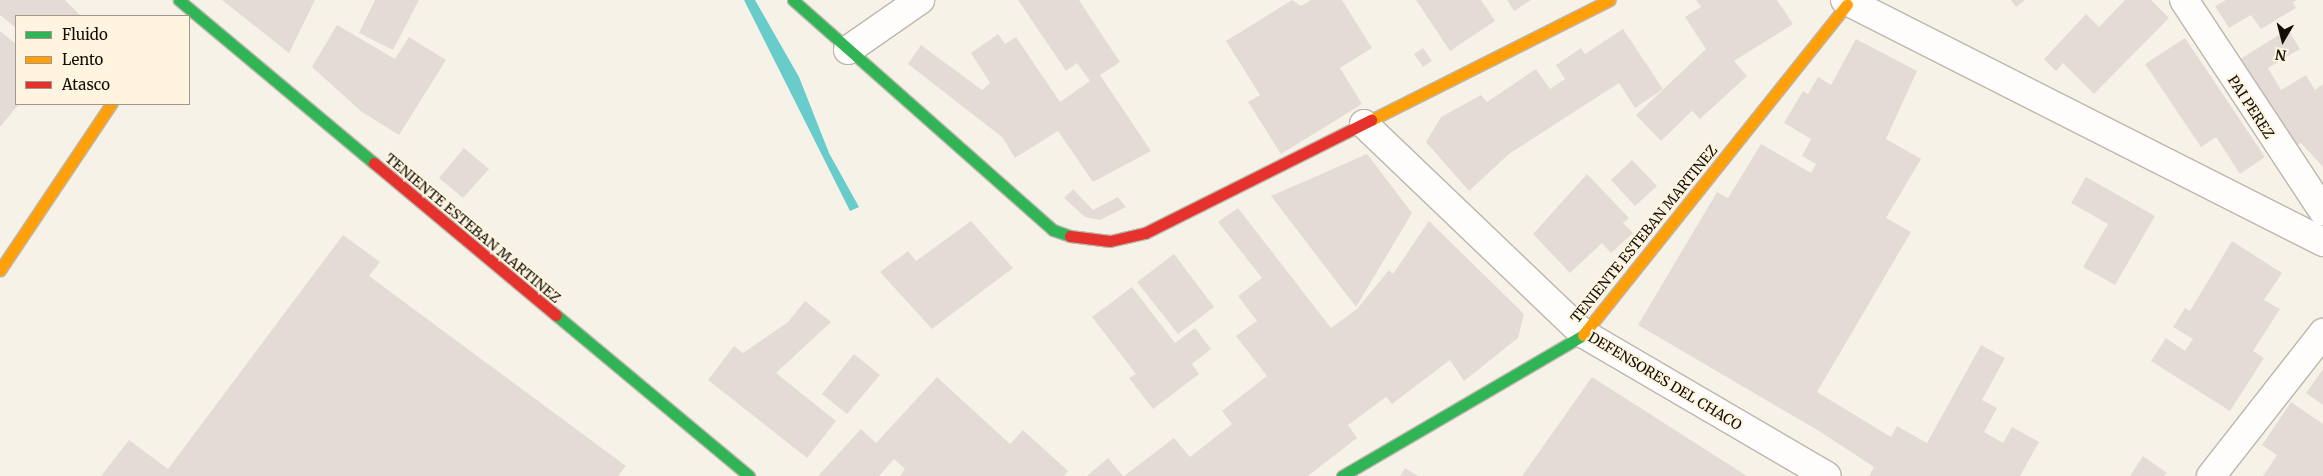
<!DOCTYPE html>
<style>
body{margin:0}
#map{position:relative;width:2323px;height:476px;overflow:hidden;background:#f7f2e7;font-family:Merriweather,serif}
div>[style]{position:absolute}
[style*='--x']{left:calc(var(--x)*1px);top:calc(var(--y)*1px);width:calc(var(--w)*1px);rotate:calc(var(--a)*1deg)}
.water>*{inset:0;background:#68ccca}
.building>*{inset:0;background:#e5dbd6}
.roads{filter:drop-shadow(1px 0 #bcb7ac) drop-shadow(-1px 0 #bcb7ac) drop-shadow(0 1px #bcb7ac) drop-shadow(0 -1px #bcb7ac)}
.street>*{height:28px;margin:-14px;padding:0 14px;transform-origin:14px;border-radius:14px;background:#fefdfb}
.fast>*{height:11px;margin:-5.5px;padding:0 5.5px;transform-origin:5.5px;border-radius:5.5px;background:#30b455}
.slow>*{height:11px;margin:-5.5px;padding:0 5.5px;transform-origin:5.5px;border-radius:5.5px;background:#ff9f0a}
.jam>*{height:11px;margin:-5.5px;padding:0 5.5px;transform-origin:5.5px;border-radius:5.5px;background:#e5322d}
span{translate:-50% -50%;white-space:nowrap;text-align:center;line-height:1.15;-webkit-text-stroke:4px #fef4e0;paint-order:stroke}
.street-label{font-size:14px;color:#130d04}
.legend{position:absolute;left:15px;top:15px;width:175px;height:90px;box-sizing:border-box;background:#fef4e0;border:1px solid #a09888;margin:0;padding:6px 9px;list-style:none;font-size:15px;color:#130d04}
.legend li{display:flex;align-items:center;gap:10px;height:25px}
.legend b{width:25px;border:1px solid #a09888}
.north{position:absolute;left:2258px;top:15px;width:50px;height:50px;-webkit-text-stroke:4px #fef4e0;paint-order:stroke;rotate:188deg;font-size:14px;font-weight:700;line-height:20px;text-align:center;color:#130d04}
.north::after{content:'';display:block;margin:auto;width:18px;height:22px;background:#130d04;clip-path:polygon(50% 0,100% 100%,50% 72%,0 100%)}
</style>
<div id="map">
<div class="water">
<i style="clip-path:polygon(744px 0,755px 0,799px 77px,829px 153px,859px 207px,850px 211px)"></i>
</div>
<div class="building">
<i style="clip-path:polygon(0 0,65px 0,81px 16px,16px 16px,16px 28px,0 15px)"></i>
<i style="clip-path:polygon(222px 0,315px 0,289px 53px)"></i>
<i style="clip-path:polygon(375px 0,419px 0,393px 50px,359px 33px)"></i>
<i style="clip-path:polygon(1018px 0,1079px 0,1120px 62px,1100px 75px,1151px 151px,1093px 182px,1058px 131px,1015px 158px,1002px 137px,908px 64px,921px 45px,982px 90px,990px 83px,971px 53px,998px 34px,1005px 44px,1016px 37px,1060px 102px,1090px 81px,1077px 63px,1066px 71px)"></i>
<i style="clip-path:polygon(1292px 0,1301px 6px,1311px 0,1342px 0,1372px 48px,1340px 68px,1362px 104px,1281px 154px,1248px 102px,1260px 95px,1226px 41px)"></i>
<i style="clip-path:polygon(1416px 0,1481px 0,1495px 21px,1450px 51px)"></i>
<i style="clip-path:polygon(1507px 0,1531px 0,1514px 11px)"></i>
<i style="clip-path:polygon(1696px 0,1777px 0,1793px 24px,1734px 61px,1747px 76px,1700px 119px,1692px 111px,1661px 141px,1636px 115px,1706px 49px,1685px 17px,1701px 7px)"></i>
<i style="clip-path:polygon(2011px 0,2025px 0,2016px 7px)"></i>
<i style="clip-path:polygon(2125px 0,2151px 0,2169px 18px,2094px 94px,2063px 63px,2056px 71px,2044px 59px,2086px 14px,2099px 27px)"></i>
<i style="clip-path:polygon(2226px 0,2297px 0,2293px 2px,2296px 8px,2261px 29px,2251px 15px,2229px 28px,2215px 6px)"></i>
<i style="clip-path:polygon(337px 25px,395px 59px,409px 37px,446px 60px,399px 135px,362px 112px,312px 67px)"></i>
<i style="clip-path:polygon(1623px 29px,1663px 89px,1635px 108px,1619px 83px,1509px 154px,1469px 191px,1426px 142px,1441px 117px,1481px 95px,1487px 102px,1536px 69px,1550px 89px,1565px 79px,1556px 65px,1581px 48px,1585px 54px)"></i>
<i style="clip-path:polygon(2288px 29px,2300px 49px,2268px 68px,2281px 90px,2306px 75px,2315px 90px,2323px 84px,2323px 167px,2301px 143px,2288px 151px,2234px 63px)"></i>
<i style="clip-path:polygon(0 31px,16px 44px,19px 104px,0 127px)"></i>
<i style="clip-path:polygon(2185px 38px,2265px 157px,2240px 174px,2216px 137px,2201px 147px,2145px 64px)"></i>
<i style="clip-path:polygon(1856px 39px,1917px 71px,1886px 139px,1921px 159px,1886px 218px,1911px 232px,1817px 392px,1891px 437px,1897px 426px,1927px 443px,1981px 345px,2005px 358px,1982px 400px,1997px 408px,1984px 432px,2003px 443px,2012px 427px,2039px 442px,2020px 476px,1869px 476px,1874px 467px,1819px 431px,1638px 325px,1717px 192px,1728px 198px,1761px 144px,1811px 173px,1816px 164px,1802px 156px,1811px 139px,1784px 123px,1803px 91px,1808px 94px,1818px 77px,1831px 85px)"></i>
<i style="clip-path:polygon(1423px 48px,1432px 61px,1423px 67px,1414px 54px)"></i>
<i style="clip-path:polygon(464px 148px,489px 169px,463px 198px,439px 178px)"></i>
<i style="clip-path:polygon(1367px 154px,1412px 213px,1356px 307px,1271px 196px)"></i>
<i style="clip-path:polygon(1632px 160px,1657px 186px,1635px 206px,1611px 180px)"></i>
<i style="clip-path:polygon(1587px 174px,1629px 218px,1623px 223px,1633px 233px,1611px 253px,1602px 243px,1570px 273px,1533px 234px)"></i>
<i style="clip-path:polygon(2086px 177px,2155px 216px,2115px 285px,2083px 267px,2108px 224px,2071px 203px)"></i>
<i style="clip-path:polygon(1073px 189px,1093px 210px,1118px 197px,1126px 207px,1100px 220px,1085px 217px,1064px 198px)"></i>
<i style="clip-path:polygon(1238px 208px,1331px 328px,1357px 309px,1389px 270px,1393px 274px,1429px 221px,1524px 314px,1518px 338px,1464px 381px,1450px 360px,1392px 404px,1386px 397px,1348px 425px,1357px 438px,1308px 476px,1124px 476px,1174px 438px,1190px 457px,1232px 424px,1222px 411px,1267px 376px,1236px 336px,1257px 321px,1238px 296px,1262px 278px,1218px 222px)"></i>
<i style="clip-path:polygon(971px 221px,1013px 268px,932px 329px,880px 272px,908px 251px,916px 261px)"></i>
<i style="clip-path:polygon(343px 235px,380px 262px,369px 276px,626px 466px,618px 476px,101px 476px,129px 440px,168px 469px)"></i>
<i style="clip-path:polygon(2232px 241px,2282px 273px,2264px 300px,2280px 309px,2253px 351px,2264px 358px,2230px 411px,2151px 361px,2166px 338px,2185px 351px,2193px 339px,2173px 327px,2185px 308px,2190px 311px)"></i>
<i style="clip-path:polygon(1174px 254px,1214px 307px,1178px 334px,1137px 282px)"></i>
<i style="clip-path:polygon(1132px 287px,1175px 343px,1195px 328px,1211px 349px,1192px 364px,1199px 374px,1153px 409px,1129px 378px,1136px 374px,1092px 317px)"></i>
<i style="clip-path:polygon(805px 301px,831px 322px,776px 373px,836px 421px,807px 458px,708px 380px,734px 346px,743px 353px,788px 322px)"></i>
<i style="clip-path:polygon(854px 354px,880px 375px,847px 414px,822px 394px)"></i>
<i style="clip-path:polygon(2323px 369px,2323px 405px,2306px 393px)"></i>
<i style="clip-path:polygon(937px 377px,1010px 444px,1023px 430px,1068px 471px,1064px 476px,900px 476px,905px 469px,894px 459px,879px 476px,818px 476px,861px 429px,876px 443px)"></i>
<i style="clip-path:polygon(1592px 377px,1747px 476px,1522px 476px)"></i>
<i style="clip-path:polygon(2291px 402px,2323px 424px,2323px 476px,2263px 476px,2277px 455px,2262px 445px)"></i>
<i style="clip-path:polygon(2143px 456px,2167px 473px,2164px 476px,2130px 476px)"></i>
<i style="clip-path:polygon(1108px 458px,1123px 476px,1087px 476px)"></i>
<i style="clip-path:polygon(1405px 468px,1418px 476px,1400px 476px)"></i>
</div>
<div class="roads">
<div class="street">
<i style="--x:1845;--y:0;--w:536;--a:26.85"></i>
<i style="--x:2184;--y:0;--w:253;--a:56.6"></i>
<i style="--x:848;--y:50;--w:88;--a:-34.8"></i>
<i style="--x:1364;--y:124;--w:304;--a:43.7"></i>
<i style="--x:1584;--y:334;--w:281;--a:30.3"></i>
<i style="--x:2211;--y:476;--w:182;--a:-51.9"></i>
</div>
<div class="fast">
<i style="--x:179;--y:0;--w:254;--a:39.9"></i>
<i style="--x:793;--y:0;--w:347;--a:41.5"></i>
<i style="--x:1053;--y:230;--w:18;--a:19"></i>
<i style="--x:556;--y:315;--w:251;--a:39.8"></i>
<i style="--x:1342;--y:476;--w:279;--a:-30.3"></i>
</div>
<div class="slow">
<i style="--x:1371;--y:120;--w:267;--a:-26.7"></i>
<i style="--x:0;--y:270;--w:200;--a:-56.2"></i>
<i style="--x:1583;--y:335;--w:423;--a:-51.4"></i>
</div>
<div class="jam">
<i style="--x:374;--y:163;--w:237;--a:39.9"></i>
<i style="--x:1070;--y:236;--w:40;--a:7.1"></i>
<i style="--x:1110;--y:241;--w:36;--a:-13"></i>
<i style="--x:1145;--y:233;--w:253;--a:-26.6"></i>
</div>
</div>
<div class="street-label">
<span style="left:2251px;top:107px;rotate:57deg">PAI PEREZ</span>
<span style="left:473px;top:228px;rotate:40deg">TENIENTE ESTEBAN MARTINEZ</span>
<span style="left:1644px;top:234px;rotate:-51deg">TENIENTE ESTEBAN MARTINEZ</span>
<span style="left:1665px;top:381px;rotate:31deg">DEFENSORES DEL CHACO</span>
</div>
<ul class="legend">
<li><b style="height:6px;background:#30b455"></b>Fluido</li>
<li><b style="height:6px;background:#ff9f0a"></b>Lento</li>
<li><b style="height:6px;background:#e5322d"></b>Atasco</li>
</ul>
<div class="north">N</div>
</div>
